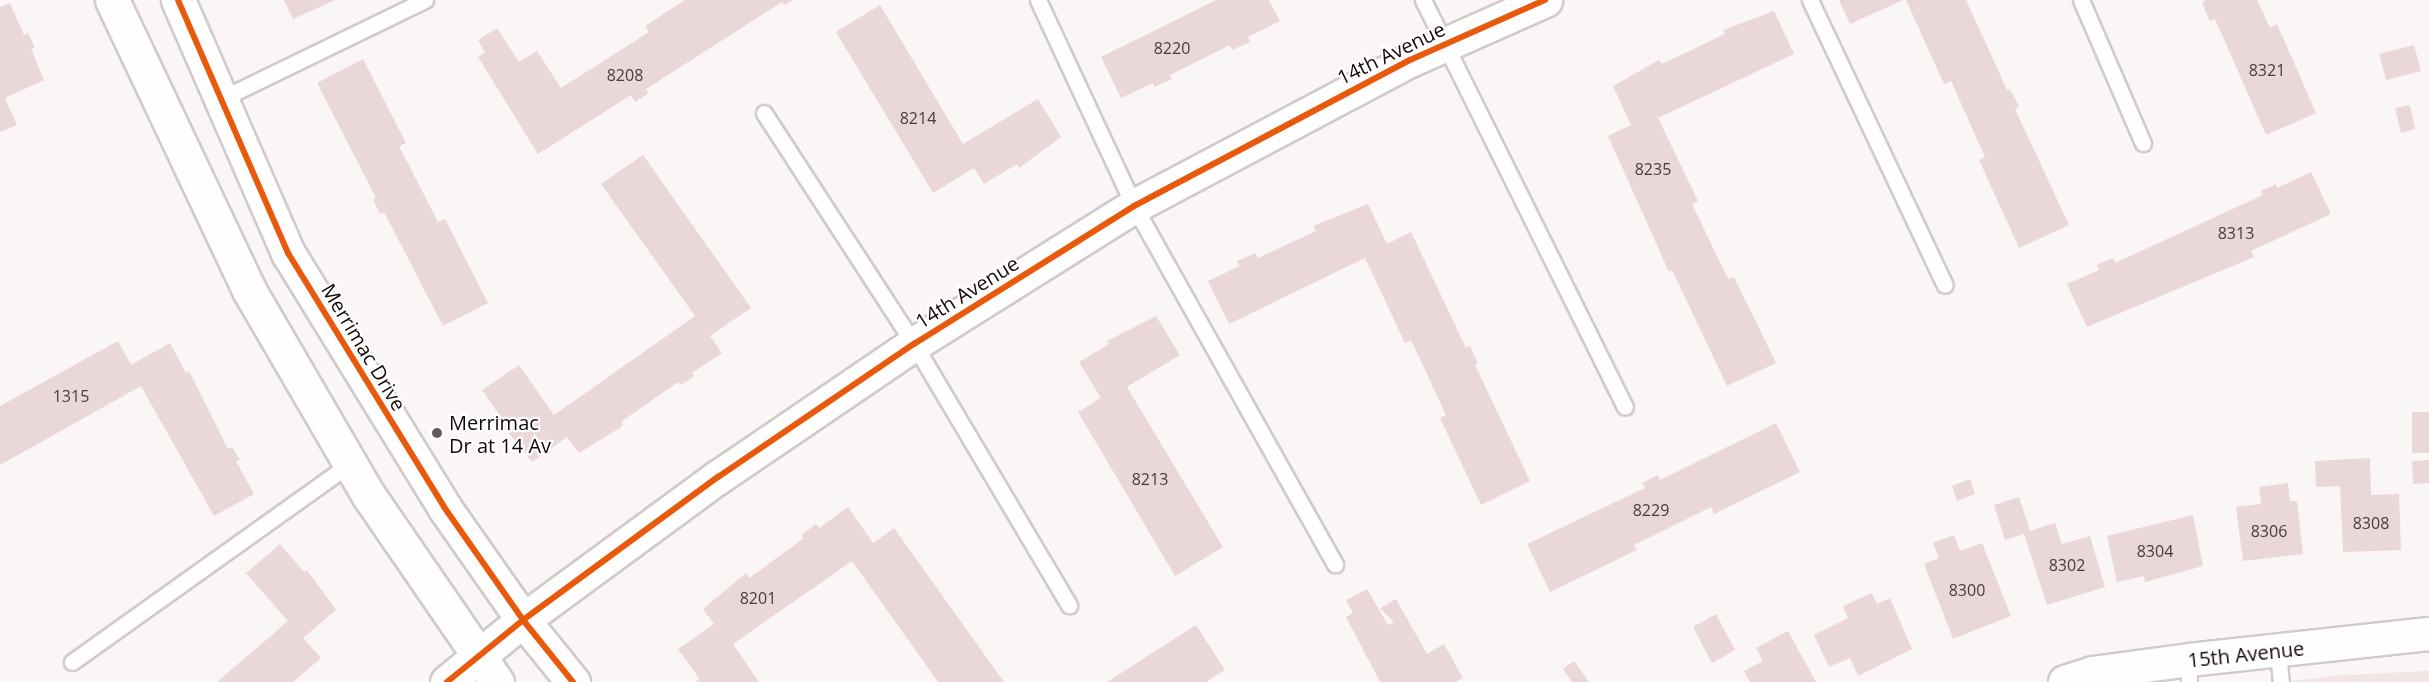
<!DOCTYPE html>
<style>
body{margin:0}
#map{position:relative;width:2429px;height:682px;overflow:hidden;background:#faf6f6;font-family:"Open Sans",sans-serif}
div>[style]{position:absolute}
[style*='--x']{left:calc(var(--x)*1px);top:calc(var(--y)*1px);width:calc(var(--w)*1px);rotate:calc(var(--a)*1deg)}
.built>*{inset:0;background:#f2e6e5}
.building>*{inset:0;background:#ead7d7}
.roads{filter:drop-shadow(2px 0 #d2cac9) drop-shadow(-2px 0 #d2cac9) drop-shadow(0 2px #d2cac9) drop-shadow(0 -2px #d2cac9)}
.service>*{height:15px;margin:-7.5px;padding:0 7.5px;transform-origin:7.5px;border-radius:7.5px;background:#fefefe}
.minor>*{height:32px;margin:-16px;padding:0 16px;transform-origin:16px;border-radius:16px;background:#fefefe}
.tertiary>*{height:33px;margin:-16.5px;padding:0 16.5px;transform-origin:16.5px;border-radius:16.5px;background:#fefefe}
.cycleway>*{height:6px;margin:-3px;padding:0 3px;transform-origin:3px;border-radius:3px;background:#e8590c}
.dots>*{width:16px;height:16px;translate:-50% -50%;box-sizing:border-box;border:3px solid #fff;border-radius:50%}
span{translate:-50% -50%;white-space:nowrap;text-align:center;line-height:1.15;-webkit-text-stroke:4.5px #fff;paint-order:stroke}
.number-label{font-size:16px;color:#4a3c3c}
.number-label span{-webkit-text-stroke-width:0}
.street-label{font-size:20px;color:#140908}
.poi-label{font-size:20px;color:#140908}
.left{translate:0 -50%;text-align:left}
</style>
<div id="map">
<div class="built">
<i style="clip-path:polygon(2429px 671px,2429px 682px,2281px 682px,2342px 675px)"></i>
</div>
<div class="building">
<i style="clip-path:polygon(284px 0,335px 0,293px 19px)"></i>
<i style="clip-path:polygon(685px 0,793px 0,785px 5px,782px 2px,646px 89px,649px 93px,635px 102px,631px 95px,538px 154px,478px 57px,485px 53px,478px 40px,497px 28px,519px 62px,537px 51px,561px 88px,649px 32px,645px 26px)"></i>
<i style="clip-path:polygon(1216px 0,1269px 0,1280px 21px,1248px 37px,1250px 42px,1232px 50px,1230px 45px,1170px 75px,1172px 79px,1154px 87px,1153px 83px,1121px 98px,1101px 57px)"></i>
<i style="clip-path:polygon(1839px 0,1903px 0,1850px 24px)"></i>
<i style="clip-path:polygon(1906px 0,1966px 0,2007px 90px,2010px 89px,2019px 106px,2015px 109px,2069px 225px,2019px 248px,1979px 160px,1985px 157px,1951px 81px,1944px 84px)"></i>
<i style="clip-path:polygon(2206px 0,2257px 0,2270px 28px,2277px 24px,2316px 113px,2266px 135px,2215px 19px,2210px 21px,2202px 3px)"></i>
<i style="clip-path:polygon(10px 3px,24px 35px,28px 33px,35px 47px,31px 49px,44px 80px,5px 98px,17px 125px,0 132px,0 7px)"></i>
<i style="clip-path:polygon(880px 5px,963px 144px,1038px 99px,1061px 137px,1019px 168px,1017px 164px,984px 184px,974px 168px,933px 193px,836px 32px)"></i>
<i style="clip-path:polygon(1774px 11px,1794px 54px,1658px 118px,1698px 201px,1692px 204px,1728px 279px,1734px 277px,1776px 363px,1727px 386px,1672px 270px,1669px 272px,1608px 136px,1631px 125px,1613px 86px,1659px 60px,1662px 64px,1725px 34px,1723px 30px)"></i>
<i style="clip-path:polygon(2414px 45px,2421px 71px,2386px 80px,2379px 54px)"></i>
<i style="clip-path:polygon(363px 59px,406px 143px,399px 146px,438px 222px,445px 219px,488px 303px,443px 326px,384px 212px,380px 214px,373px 199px,376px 198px,317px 83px)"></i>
<i style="clip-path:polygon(2410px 105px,2415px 129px,2401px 133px,2395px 108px)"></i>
<i style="clip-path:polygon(643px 155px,751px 308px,710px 336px,722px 353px,692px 373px,694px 376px,681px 385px,678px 382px,621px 422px,623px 426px,579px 453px,567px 437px,532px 462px,500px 422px,503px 420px,482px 390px,519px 365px,554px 415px,695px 316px,601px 184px)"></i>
<i style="clip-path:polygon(2311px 172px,2331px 214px,2251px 251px,2254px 257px,2087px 327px,2067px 284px,2099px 270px,2097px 265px,2113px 258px,2115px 263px,2263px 195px,2261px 191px,2276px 184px,2277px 188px)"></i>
<i style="clip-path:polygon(1368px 204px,1387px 244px,1411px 232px,1466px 348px,1470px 346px,1478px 364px,1475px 365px,1530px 481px,1481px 505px,1440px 418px,1446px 415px,1411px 340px,1405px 343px,1365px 258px,1229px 324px,1208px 281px,1240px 266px,1237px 261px,1255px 253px,1258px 258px,1316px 231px,1313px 226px)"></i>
<i style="clip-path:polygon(1156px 316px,1180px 355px,1127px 387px,1223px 547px,1175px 576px,1078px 412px,1101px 398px,1079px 362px,1109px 344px,1107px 341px)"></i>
<i style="clip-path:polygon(118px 341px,131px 365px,170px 343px,186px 373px,189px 371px,228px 449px,232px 447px,240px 460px,236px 461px,254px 494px,214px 516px,141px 386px,0 465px,0 406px)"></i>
<i style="clip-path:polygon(2412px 412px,2429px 412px,2429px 453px,2412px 453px)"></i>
<i style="clip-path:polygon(1776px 423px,1800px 472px,1714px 514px,1711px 507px,1634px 545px,1637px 550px,1550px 592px,1527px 544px,1645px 488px,1642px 483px,1658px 475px,1660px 480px)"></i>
<i style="clip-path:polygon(2370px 458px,2371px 495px,2399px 494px,2401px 550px,2343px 552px,2340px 486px,2316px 487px,2315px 461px)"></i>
<i style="clip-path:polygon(2429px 460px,2429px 483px,2413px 484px,2412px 461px)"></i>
<i style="clip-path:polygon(1970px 479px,1975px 494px,1957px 501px,1952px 486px)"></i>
<i style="clip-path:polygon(2288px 483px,2290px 501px,2297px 501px,2303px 554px,2243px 561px,2236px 507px,2261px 504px,2259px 487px)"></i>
<i style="clip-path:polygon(2019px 497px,2030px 531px,2055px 523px,2062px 544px,2090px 536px,2105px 587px,2047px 605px,2024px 534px,2005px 540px,1994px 505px)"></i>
<i style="clip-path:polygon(848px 507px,873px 543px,894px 528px,1004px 682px,938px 682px,852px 561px,733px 644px,759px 682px,696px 682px,699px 678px,678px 649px,714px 624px,703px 609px,746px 573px,749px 578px,803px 539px,801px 535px,816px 524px,819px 528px)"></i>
<i style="clip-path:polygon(2193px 515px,2203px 566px,2145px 582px,2144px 576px,2117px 582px,2107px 536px)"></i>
<i style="clip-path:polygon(1954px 535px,1960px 551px,1982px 543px,2011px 616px,1953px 639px,1924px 564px,1939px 558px,1933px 543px)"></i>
<i style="clip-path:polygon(280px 544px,304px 572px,307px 570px,336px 610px,303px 638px,321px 658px,293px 682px,217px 682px,288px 621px,246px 573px)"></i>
<i style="clip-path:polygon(1367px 589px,1388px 625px,1394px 622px,1380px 608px,1396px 599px,1427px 654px,1444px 644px,1463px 678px,1455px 682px,1380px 682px,1346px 617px,1353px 613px,1346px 600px)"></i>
<i style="clip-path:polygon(1872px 593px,1877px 604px,1890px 598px,1912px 649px,1858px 676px,1850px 658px,1829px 667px,1814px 635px,1848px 618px,1843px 606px)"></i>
<i style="clip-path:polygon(1716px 614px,1735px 650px,1712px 663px,1693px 627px)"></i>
<i style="clip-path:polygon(1196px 625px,1225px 670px,1206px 682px,1107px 682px)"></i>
<i style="clip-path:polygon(1788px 631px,1816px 682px,1750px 682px,1744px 671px,1763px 661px,1756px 648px)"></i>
<i style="clip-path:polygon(1574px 661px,1589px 682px,1572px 682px,1563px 669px)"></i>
</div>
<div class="roads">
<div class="service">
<i style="--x:1038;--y:0;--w:227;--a:65"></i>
<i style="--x:1134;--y:206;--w:411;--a:60.7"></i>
<i style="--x:1423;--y:0;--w:454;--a:63.6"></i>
<i style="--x:1810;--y:0;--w:315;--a:64.7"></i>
<i style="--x:2081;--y:0;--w:156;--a:66.6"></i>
<i style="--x:221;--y:99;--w:227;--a:-25.9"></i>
<i style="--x:764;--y:113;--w:275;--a:57"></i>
<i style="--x:914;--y:344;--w:304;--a:59.3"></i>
<i style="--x:2278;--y:650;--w:32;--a:85"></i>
<i style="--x:2189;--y:660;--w:22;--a:90"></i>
<i style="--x:72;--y:662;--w:341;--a:-35.5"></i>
</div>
<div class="minor">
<i style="--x:2065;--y:682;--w:28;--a:-18"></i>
<i style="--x:2092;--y:673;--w:98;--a:-7.6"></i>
<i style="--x:2189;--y:660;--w:241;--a:-6.2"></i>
</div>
<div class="tertiary">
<i style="--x:112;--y:0;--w:321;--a:64.7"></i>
<i style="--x:249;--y:290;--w:238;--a:59.8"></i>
<i style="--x:369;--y:496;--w:226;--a:55.5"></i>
<i style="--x:178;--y:0;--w:276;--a:66.5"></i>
<i style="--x:288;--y:253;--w:298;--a:58.4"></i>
<i style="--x:444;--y:507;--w:138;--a:55"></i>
<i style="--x:523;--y:620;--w:80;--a:51.1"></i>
<i style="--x:447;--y:682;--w:98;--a:-39.2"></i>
<i style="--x:523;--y:620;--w:242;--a:-36.3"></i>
<i style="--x:718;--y:477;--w:237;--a:-34.2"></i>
<i style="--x:914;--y:344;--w:260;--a:-32.1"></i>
<i style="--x:1134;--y:206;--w:312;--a:-27.9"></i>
<i style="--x:1410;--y:60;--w:148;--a:-24"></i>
</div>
</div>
<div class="cycleway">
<i style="--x:178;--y:0;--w:276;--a:66.5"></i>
<i style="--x:288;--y:253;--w:298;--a:58.4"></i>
<i style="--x:444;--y:507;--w:138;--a:55"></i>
<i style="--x:523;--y:620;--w:80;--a:51.1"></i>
<i style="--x:447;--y:682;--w:98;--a:-39.2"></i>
<i style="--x:523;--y:620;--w:242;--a:-36.3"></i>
<i style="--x:718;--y:477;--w:237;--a:-34.2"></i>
<i style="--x:914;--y:344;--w:260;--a:-32.1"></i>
<i style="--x:1134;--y:206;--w:312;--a:-27.9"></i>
<i style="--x:1410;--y:60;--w:148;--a:-24"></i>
</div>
<div class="dots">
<i style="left:437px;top:433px;background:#645c5b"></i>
</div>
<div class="number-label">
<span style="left:1172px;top:48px">8220</span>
<span style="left:2267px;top:70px">8321</span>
<span style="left:625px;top:75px">8208</span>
<span style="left:918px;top:118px">8214</span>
<span style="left:1653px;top:169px">8235</span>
<span style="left:2236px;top:233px">8313</span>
<span style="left:71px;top:396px">1315</span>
<span style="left:1150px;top:479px">8213</span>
<span style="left:1651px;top:510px">8229</span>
<span style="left:2371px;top:523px">8308</span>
<span style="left:2269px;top:531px">8306</span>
<span style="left:2155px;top:551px">8304</span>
<span style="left:2067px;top:565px">8302</span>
<span style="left:1967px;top:590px">8300</span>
<span style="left:758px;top:598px">8201</span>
</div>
<div class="street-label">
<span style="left:1391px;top:53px;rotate:-26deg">14th Avenue</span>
<span style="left:967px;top:292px;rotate:-32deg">14th Avenue</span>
<span style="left:364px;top:347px;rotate:59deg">Merrimac Drive</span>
<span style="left:2246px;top:654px;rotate:-6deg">15th Avenue</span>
</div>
<div class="poi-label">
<span class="left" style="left:449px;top:434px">Merrimac<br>Dr at 14 Av</span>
</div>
</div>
